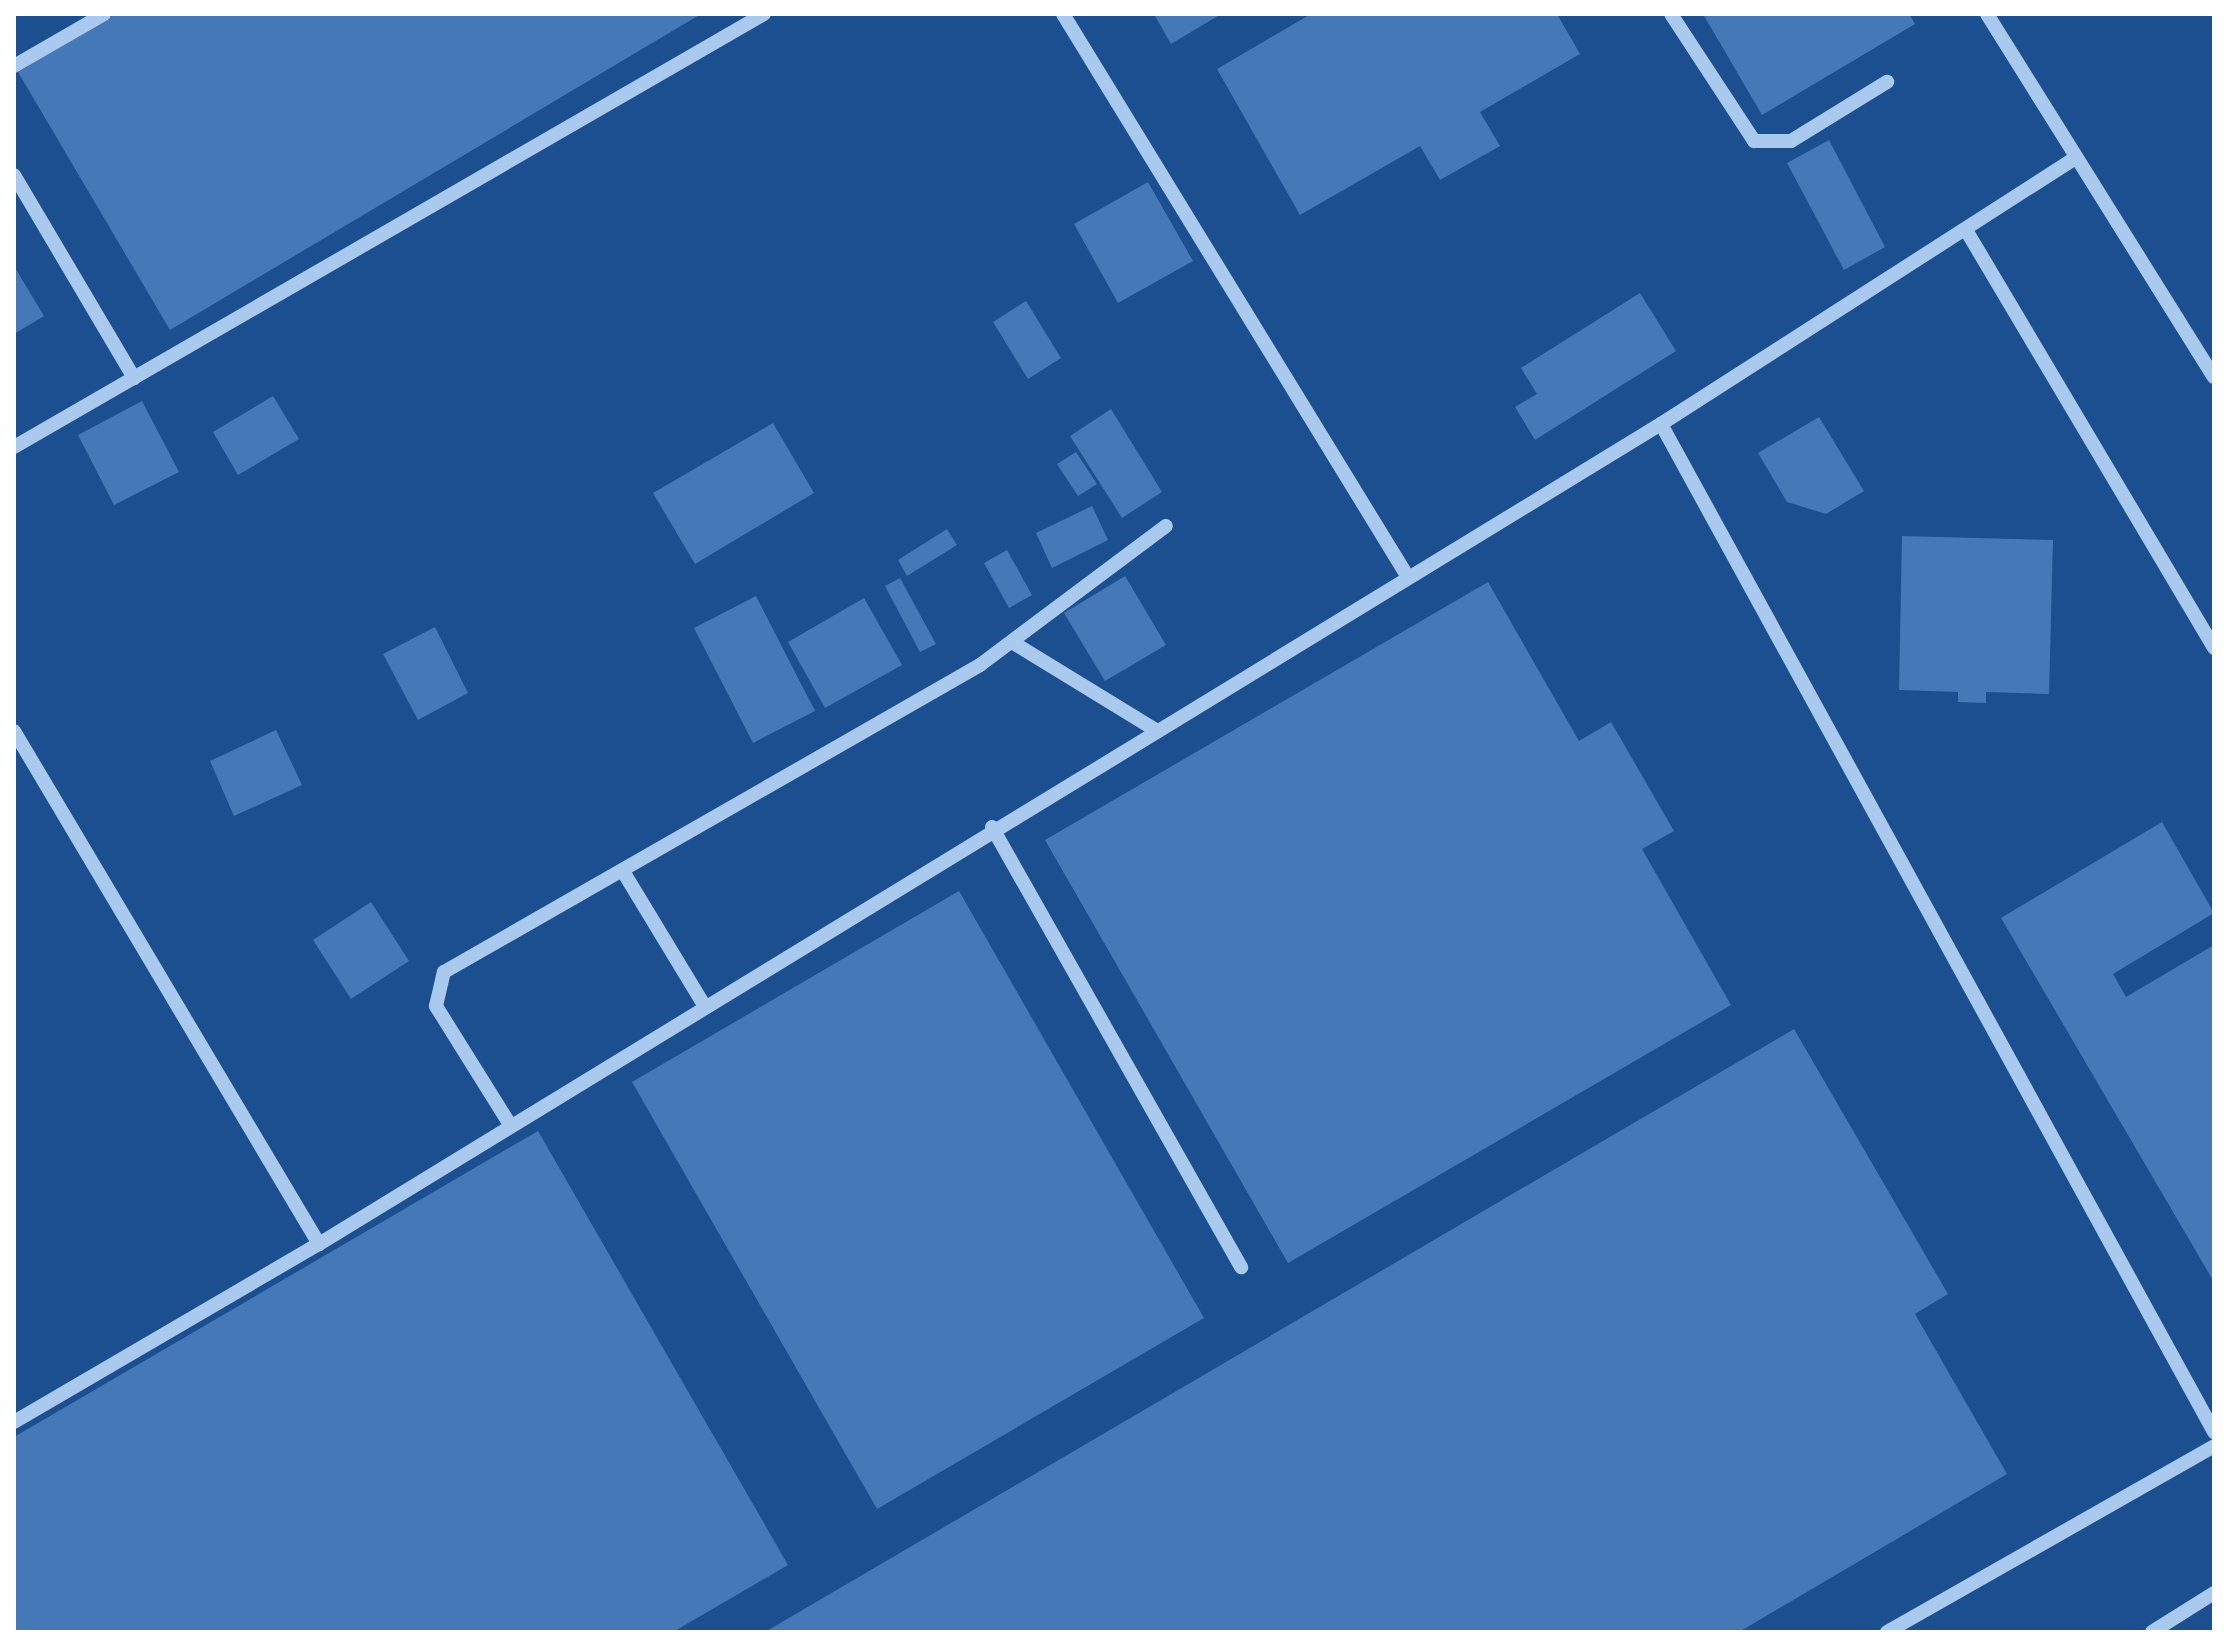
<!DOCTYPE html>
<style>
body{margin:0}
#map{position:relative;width:2228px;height:1646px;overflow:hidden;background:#1b4f8f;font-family:"Source Sans 3",sans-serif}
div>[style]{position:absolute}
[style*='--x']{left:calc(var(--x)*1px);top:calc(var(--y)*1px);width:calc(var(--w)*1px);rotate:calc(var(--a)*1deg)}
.building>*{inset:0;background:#4478b7}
.minor>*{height:14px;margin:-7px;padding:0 7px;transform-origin:7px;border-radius:7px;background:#a9c9ee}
span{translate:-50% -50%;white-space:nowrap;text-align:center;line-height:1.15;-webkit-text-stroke:6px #1b4f8f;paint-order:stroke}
.frame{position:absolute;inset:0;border:16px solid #fff;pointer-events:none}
</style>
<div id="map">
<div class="building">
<i style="clip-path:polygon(116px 14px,701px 14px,170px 330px,18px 72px)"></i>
<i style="clip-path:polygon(1154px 14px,1221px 14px,1171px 44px)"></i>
<i style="clip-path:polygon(1311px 14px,1557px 14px,1580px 54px,1480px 112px,1500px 146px,1440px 180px,1420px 146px,1300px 215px,1217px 69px)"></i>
<i style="clip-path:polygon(1703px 14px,1909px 14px,1915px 24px,1762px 115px)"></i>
<i style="clip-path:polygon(1829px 140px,1885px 247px,1844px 270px,1787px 163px)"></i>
<i style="clip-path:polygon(1148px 182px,1193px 261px,1118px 303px,1074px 224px)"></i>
<i style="clip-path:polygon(14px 266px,44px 316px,14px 334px)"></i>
<i style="clip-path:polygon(1640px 293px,1676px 351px,1535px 440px,1515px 407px,1537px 394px,1521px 368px)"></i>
<i style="clip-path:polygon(1026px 301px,1061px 358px,1028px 379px,993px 322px)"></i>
<i style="clip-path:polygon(273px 396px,299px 439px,238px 475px,213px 432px)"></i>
<i style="clip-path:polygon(142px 401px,179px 472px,114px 505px,78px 435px)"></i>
<i style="clip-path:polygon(1111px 409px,1162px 492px,1122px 518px,1070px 436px)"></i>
<i style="clip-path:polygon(1819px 417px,1864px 491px,1826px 514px,1787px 502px,1758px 453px)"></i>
<i style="clip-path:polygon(773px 423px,814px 493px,695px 564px,653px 493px)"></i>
<i style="clip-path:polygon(1076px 452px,1097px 484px,1078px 496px,1057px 464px)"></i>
<i style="clip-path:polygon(1092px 506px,1108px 540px,1052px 568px,1036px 533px)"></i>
<i style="clip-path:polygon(947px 529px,957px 545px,907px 576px,898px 560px)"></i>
<i style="clip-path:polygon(1902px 536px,2053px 540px,2049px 694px,1986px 692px,1986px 703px,1958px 702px,1958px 692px,1899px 690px)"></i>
<i style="clip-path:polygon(1007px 550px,1032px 595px,1009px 608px,984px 563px)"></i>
<i style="clip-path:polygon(1125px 576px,1166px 645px,1105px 681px,1064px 613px)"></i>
<i style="clip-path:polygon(900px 578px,936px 644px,920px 652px,885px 586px)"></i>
<i style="clip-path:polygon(1488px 582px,1579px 741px,1611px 722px,1674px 831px,1642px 849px,1731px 1005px,1288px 1263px,1045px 840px)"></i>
<i style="clip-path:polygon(756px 596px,815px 711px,753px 743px,694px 628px)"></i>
<i style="clip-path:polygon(864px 598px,902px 665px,825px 708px,788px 642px)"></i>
<i style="clip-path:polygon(435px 627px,468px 693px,418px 720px,383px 654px)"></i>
<i style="clip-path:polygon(276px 730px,302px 785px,234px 816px,210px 761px)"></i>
<i style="clip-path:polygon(2162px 822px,2214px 913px,2113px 974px,2126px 997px,2214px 945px,2214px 1282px,2001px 918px)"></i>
<i style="clip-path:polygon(959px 891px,1204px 1318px,877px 1509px,632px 1082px)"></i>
<i style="clip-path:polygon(371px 902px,409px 961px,351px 999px,313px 940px)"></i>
<i style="clip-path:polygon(1794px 1029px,1948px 1294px,1915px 1314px,2007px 1474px,1739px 1632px,765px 1632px)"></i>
<i style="clip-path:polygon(538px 1131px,788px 1565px,673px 1632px,14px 1632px,14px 1437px)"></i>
</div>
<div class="minor">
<i style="--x:1063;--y:14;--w:657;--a:58.51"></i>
<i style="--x:1671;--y:14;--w:152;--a:56.8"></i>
<i style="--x:1754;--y:141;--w:37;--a:0"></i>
<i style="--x:1791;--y:141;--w:113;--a:-31.6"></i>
<i style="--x:1987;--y:14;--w:428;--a:58"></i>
<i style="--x:14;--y:66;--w:104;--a:-30"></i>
<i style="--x:14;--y:175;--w:236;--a:59.4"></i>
<i style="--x:1966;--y:230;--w:486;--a:59.3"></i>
<i style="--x:1661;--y:424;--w:1150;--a:61.25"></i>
<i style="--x:14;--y:447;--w:866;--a:-30"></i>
<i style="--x:1012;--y:642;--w:167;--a:31.5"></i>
<i style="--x:14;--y:731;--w:597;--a:59.27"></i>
<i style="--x:992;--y:827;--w:506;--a:60.49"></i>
<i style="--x:624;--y:873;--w:154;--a:58.8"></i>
<i style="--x:509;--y:1123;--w:138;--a:-122"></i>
<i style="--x:436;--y:1006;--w:35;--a:-77"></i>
<i style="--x:444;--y:972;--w:618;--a:-29.8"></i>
<i style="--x:980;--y:665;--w:232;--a:-36.8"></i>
<i style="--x:14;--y:1422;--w:353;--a:-30.3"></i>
<i style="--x:319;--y:1244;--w:1573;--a:-31.43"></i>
<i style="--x:1661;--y:424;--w:491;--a:-32.7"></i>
<i style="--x:1887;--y:1632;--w:376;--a:-29.6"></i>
<i style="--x:2152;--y:1632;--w:73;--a:-32.2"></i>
</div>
<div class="frame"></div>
</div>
